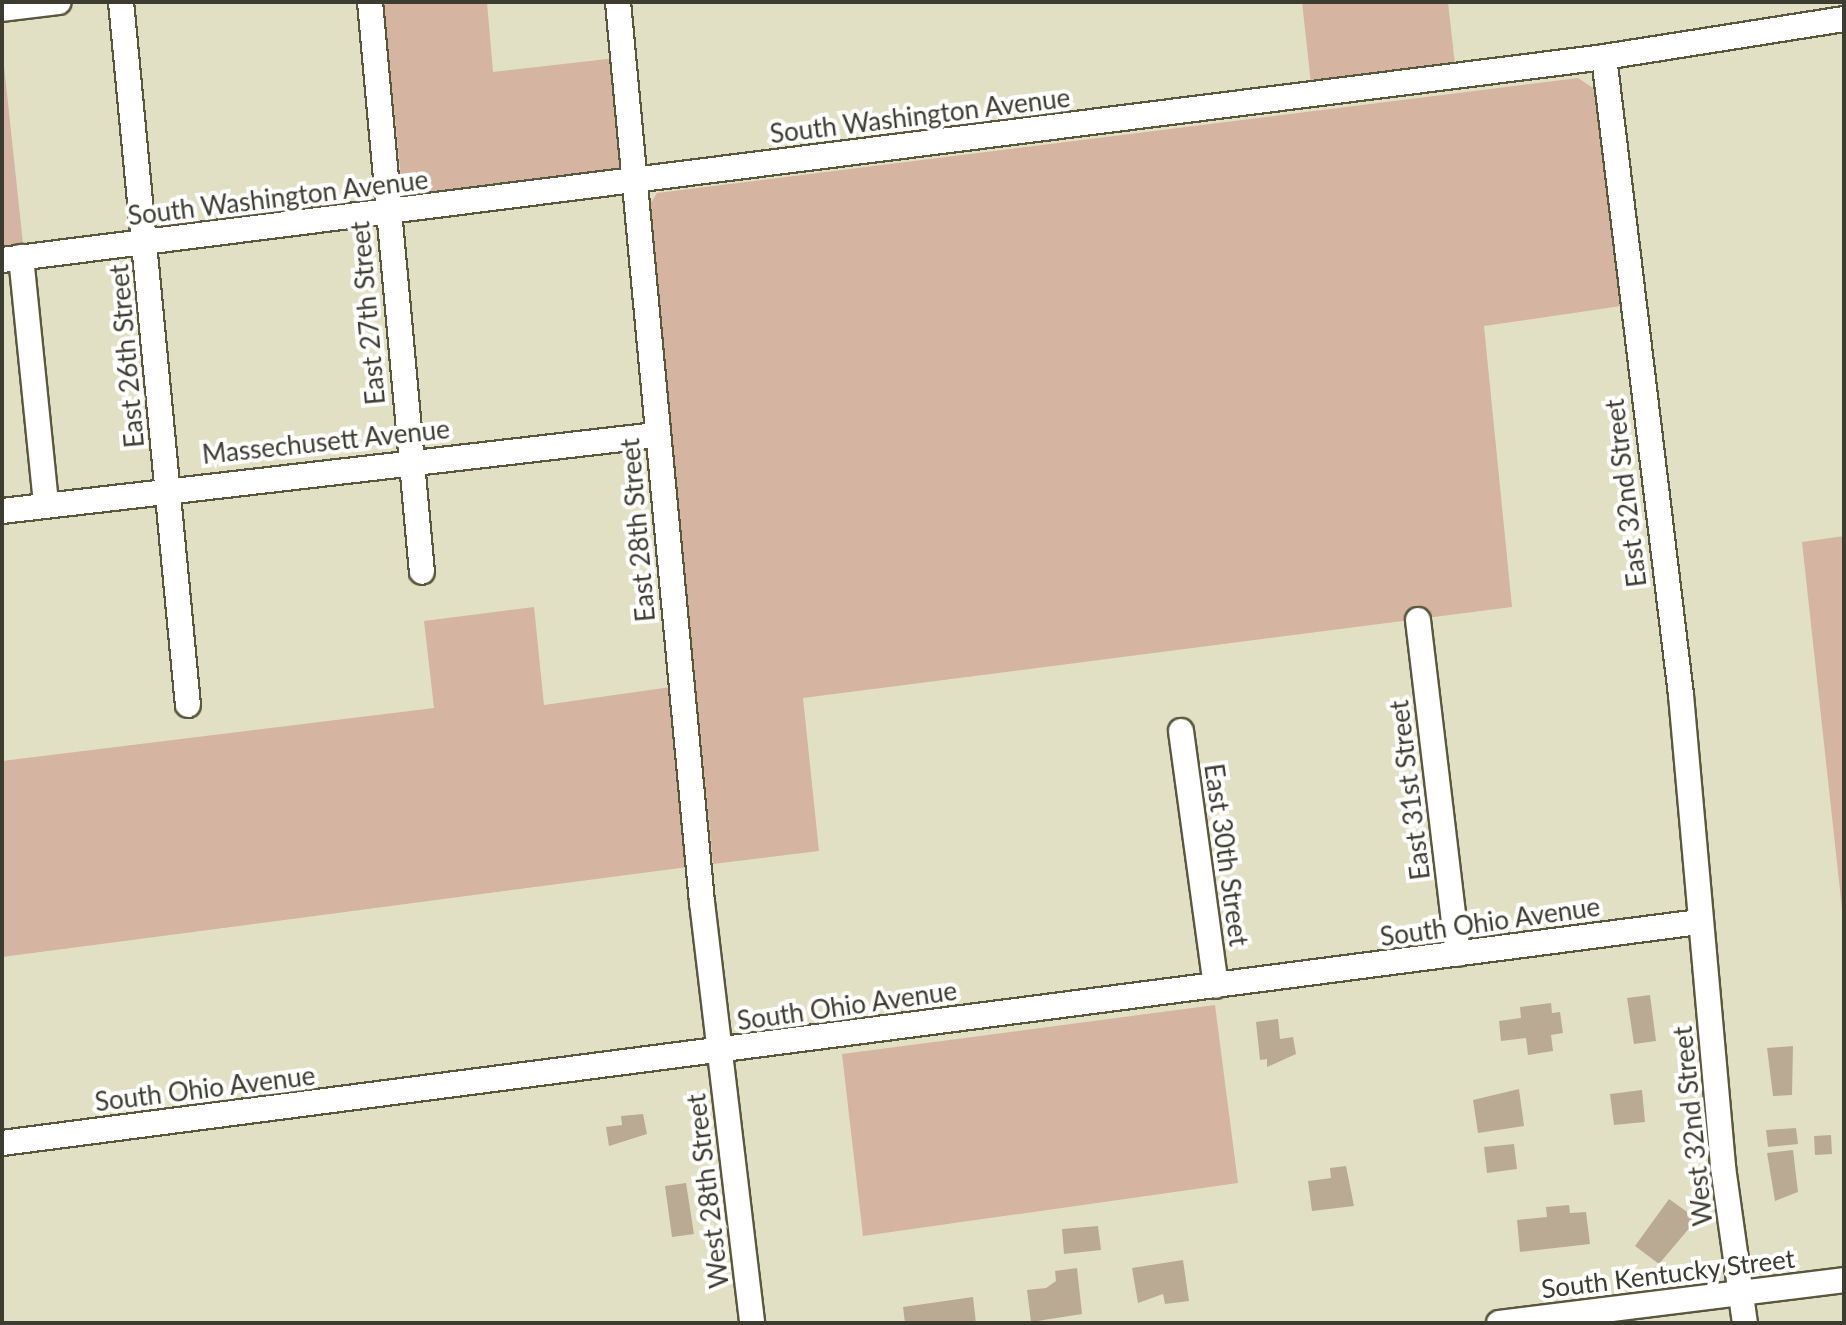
<!DOCTYPE html>
<style>
body{margin:0}
#map{position:relative;width:1846px;height:1325px;overflow:hidden;background:#e2e0c4;font-family:Lato,sans-serif}
div>[style]{position:absolute}
[style*='--x']{left:calc(var(--x)*1px);top:calc(var(--y)*1px);width:calc(var(--w)*1px);rotate:calc(var(--a)*1deg)}
.green>*{inset:0;background:#d6b4a2}
.building>*{inset:0;background:#baaa93}
.roads{filter:drop-shadow(2px 0 #5a573f) drop-shadow(-2px 0 #5a573f) drop-shadow(0 2px #5a573f) drop-shadow(0 -2px #5a573f)}
.minor>*{height:24px;margin:-12px;padding:0 12px;transform-origin:12px;border-radius:12px;background:#fff}
span{translate:-50% -50%;white-space:nowrap;text-align:center;line-height:1.15;-webkit-text-stroke:8px #fff;paint-order:stroke}
.street-label{font-size:26px;color:#3d3c31}
.frame{position:absolute;inset:0;border:4px solid #3d3c31;pointer-events:none}
</style>
<div id="map">
<div class="green">
<i style="clip-path:polygon(383px 2px,487px 2px,493px 72px,616px 58px,626px 172px,403px 198px)"></i>
<i style="clip-path:polygon(1302px 2px,1448px 2px,1456px 74px,1312px 93px)"></i>
<i style="clip-path:polygon(2px 47px,24px 253px,2px 255px)"></i>
<i style="clip-path:polygon(1578px 78px,1602px 94px,1628px 305px,1484px 326px,1512px 607px,803px 698px,819px 851px,713px 864px,649px 206px,657px 193px)"></i>
<i style="clip-path:polygon(1844px 536px,1844px 927px,1802px 542px)"></i>
<i style="clip-path:polygon(534px 607px,544px 705px,671px 687px,688px 867px,2px 957px,2px 761px,434px 708px,424px 621px)"></i>
<i style="clip-path:polygon(1215px 1005px,1238px 1183px,863px 1236px,842px 1054px)"></i>
</div>
<div class="building">
<i style="clip-path:polygon(1650px 995px,1656px 1041px,1634px 1044px,1627px 998px)"></i>
<i style="clip-path:polygon(1551px 1003px,1552px 1013px,1560px 1012px,1563px 1033px,1551px 1035px,1553px 1051px,1528px 1055px,1526px 1038px,1501px 1041px,1499px 1021px,1521px 1018px,1520px 1007px)"></i>
<i style="clip-path:polygon(1278px 1019px,1280px 1039px,1293px 1037px,1296px 1054px,1267px 1067px,1267px 1059px,1260px 1060px,1256px 1022px)"></i>
<i style="clip-path:polygon(1793px 1046px,1792px 1095px,1773px 1096px,1767px 1048px)"></i>
<i style="clip-path:polygon(1519px 1089px,1524px 1126px,1478px 1133px,1473px 1100px)"></i>
<i style="clip-path:polygon(1642px 1090px,1645px 1122px,1614px 1125px,1610px 1094px)"></i>
<i style="clip-path:polygon(643px 1114px,647px 1134px,609px 1146px,606px 1127px,622px 1125px,621px 1116px)"></i>
<i style="clip-path:polygon(1796px 1128px,1798px 1144px,1768px 1147px,1766px 1130px)"></i>
<i style="clip-path:polygon(1831px 1135px,1832px 1154px,1815px 1155px,1814px 1136px)"></i>
<i style="clip-path:polygon(1514px 1144px,1517px 1169px,1487px 1173px,1484px 1147px)"></i>
<i style="clip-path:polygon(1793px 1150px,1798px 1192px,1775px 1201px,1767px 1153px)"></i>
<i style="clip-path:polygon(1346px 1166px,1354px 1206px,1312px 1211px,1308px 1181px,1331px 1178px,1330px 1168px)"></i>
<i style="clip-path:polygon(686px 1183px,694px 1234px,672px 1237px,665px 1186px)"></i>
<i style="clip-path:polygon(1669px 1199px,1697px 1219px,1659px 1264px,1635px 1246px)"></i>
<i style="clip-path:polygon(1569px 1205px,1570px 1213px,1586px 1212px,1590px 1244px,1520px 1252px,1517px 1220px,1547px 1217px,1546px 1207px)"></i>
<i style="clip-path:polygon(1098px 1226px,1101px 1250px,1064px 1254px,1062px 1229px)"></i>
<i style="clip-path:polygon(1183px 1260px,1189px 1301px,1165px 1304px,1163px 1294px,1138px 1303px,1132px 1268px)"></i>
<i style="clip-path:polygon(1077px 1268px,1082px 1314px,1031px 1322px,1027px 1290px,1046px 1288px,1056px 1281px,1055px 1271px)"></i>
<i style="clip-path:polygon(973px 1297px,976px 1323px,905px 1323px,903px 1307px)"></i>
</div>
<div class="roads">
<div class="minor">
<i style="--x:121;--y:2;--w:706;--a:84.56"></i>
<i style="--x:370;--y:2;--w:572;--a:84.79"></i>
<i style="--x:618;--y:2;--w:904;--a:84.67"></i>
<i style="--x:702;--y:902;--w:424;--a:83.2"></i>
<i style="--x:2;--y:9;--w:57;--a:-7"></i>
<i style="--x:1604;--y:57;--w:643;--a:83.12"></i>
<i style="--x:1681;--y:695;--w:474;--a:84.9"></i>
<i style="--x:1723;--y:1167;--w:158;--a:82"></i>
<i style="--x:21;--y:257;--w:249;--a:84.2"></i>
<i style="--x:2;--y:260;--w:1615;--a:-7.22"></i>
<i style="--x:1604;--y:57;--w:243;--a:-9"></i>
<i style="--x:2;--y:511;--w:658;--a:-6.63"></i>
<i style="--x:1418;--y:620;--w:336;--a:83.2"></i>
<i style="--x:1181;--y:731;--w:257;--a:82.2"></i>
<i style="--x:2;--y:1143;--w:1712;--a:-7.42"></i>
<i style="--x:1499;--y:1323;--w:348;--a:-7.1"></i>
</div>
</div>
<div class="street-label">
<span style="left:920px;top:116px;rotate:-7deg">South Washington Avenue</span>
<span style="left:278px;top:198px;rotate:-7deg">South Washington Avenue</span>
<span style="left:368px;top:313px;rotate:-95deg">East 27th Street</span>
<span style="left:127px;top:356px;rotate:-95deg">East 26th Street</span>
<span style="left:326px;top:442px;rotate:-6deg">Massechusett Avenue</span>
<span style="left:1626px;top:493px;rotate:-97deg">East 32nd Street</span>
<span style="left:638px;top:530px;rotate:-95deg">East 28th Street</span>
<span style="left:1410px;top:790px;rotate:-97deg">East 31st Street</span>
<span style="left:1226px;top:855px;rotate:82deg">East 30th Street</span>
<span style="left:1490px;top:922px;rotate:-8deg">South Ohio Avenue</span>
<span style="left:847px;top:1006px;rotate:-8deg">South Ohio Avenue</span>
<span style="left:205px;top:1089px;rotate:-7deg">South Ohio Avenue</span>
<span style="left:1693px;top:1126px;rotate:-96deg">West 32nd Street</span>
<span style="left:708px;top:1191px;rotate:-97deg">West 28th Street</span>
<span style="left:1668px;top:1274px;rotate:-7deg">South Kentucky Street</span>
</div>
<div class="frame"></div>
</div>
